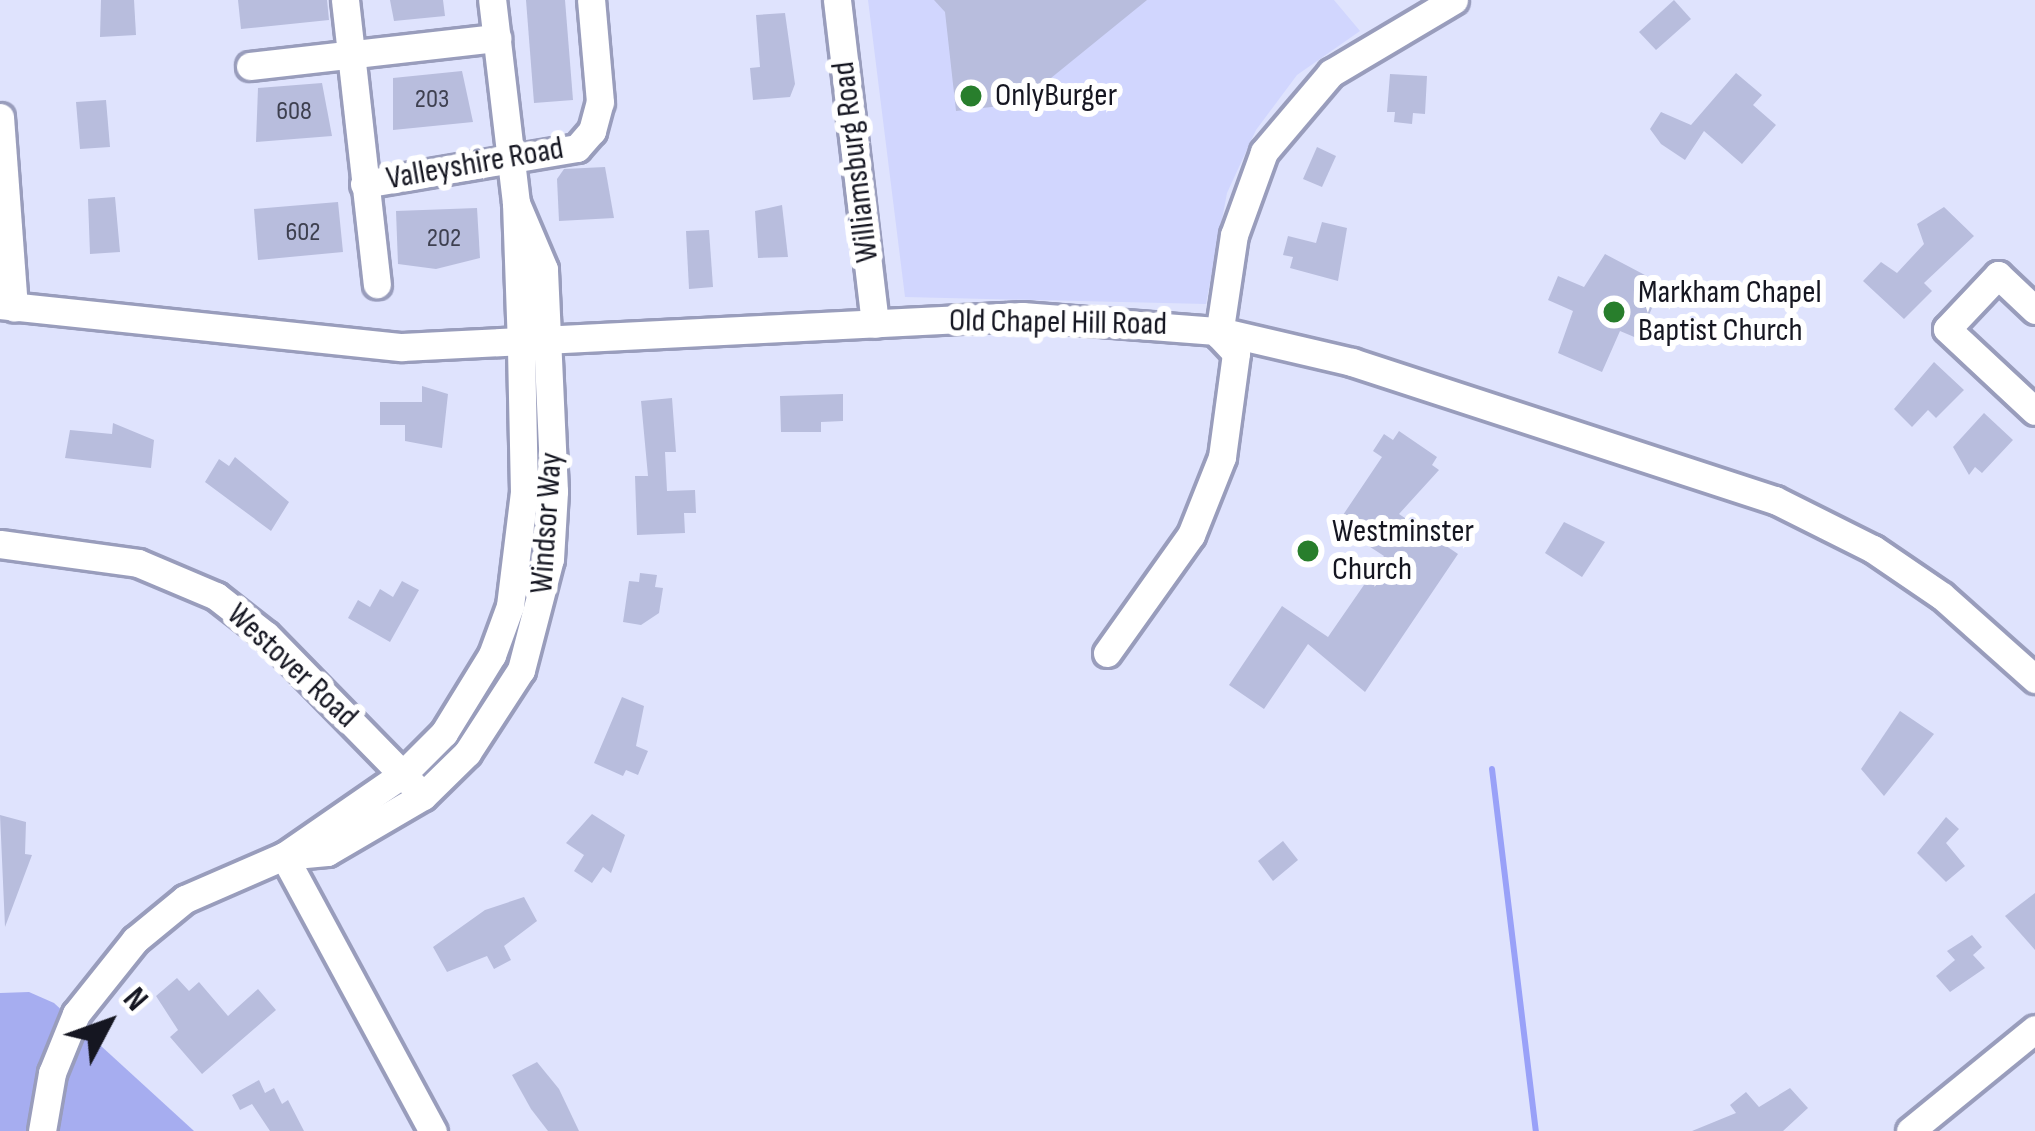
<!DOCTYPE html>
<style>
body{margin:0}
#map{position:relative;width:2035px;height:1131px;overflow:hidden;background:#dfe3fd;font-family:"Sofia Sans Condensed",sans-serif}
div>[style]{position:absolute}
[style*='--x']{left:calc(var(--x)*1px);top:calc(var(--y)*1px);width:calc(var(--w)*1px);rotate:calc(var(--a)*1deg)}
.built>*{inset:0;background:#d1d6fe}
.green>*{inset:0;background:#a6adf0}
.stream>*{height:6px;margin:-3px;padding:0 3px;transform-origin:3px;border-radius:3px;background:#99a1f8}
.building>*{inset:0;background:#b8bddd}
.roads{filter:drop-shadow(3px 0 #999dbc) drop-shadow(-3px 0 #999dbc) drop-shadow(0 3px #999dbc) drop-shadow(0 -3px #999dbc)}
.minor>*{height:27px;margin:-13.5px;padding:0 13.5px;transform-origin:13.5px;border-radius:13.5px;background:#fff}
.dots>*{width:33px;height:33px;translate:-50% -50%;box-sizing:border-box;border:6px solid #fff;border-radius:50%}
span{translate:-50% -50%;white-space:nowrap;text-align:center;line-height:1.15;-webkit-text-stroke:12px #fff;paint-order:stroke}
.number-label{font-size:27px;color:#3e4050}
.number-label span{-webkit-text-stroke-width:0}
.poi-label{font-size:33px;color:#151621}
.left{translate:0 -50%;text-align:left}
.street-label{font-size:33px;color:#151621}
.north{position:absolute;left:48px;top:963px;width:120px;height:120px;-webkit-text-stroke:9px #fff;paint-order:stroke;rotate:49deg;font-size:33px;font-weight:700;line-height:48px;text-align:center;color:#151621}
.north::after{content:'';display:block;margin:auto;width:42px;height:54px;background:#151621;clip-path:polygon(50% 0,100% 100%,50% 72%,0 100%)}
</style>
<div id="map">
<div class="built">
<i style="clip-path:polygon(868px 0,1334px 0,1360px 31px,1297px 75px,1256px 130px,1227px 193px,1206px 304px,905px 297px)"></i>
</div>
<div class="green">
<i style="clip-path:polygon(29px 992px,54px 1003px,194px 1131px,0 1131px,0 993px)"></i>
</div>
<div class="stream">
<i style="--x:1492;--y:769;--w:365;--a:83.1"></i>
</div>
<div class="building">
<i style="clip-path:polygon(101px 0,134px 0,136px 35px,100px 37px)"></i>
<i style="clip-path:polygon(238px 0,327px 0,329px 20px,241px 29px)"></i>
<i style="clip-path:polygon(390px 0,443px 0,445px 16px,394px 21px)"></i>
<i style="clip-path:polygon(526px 0,565px 0,573px 100px,534px 103px)"></i>
<i style="clip-path:polygon(934px 0,1147px 0,1019px 104px,956px 111px,945px 12px)"></i>
<i style="clip-path:polygon(1674px 0,1691px 19px,1656px 50px,1639px 32px)"></i>
<i style="clip-path:polygon(785px 13px,795px 84px,790px 97px,753px 100px,750px 68px,760px 67px,756px 15px)"></i>
<i style="clip-path:polygon(462px 71px,473px 122px,393px 130px,393px 78px)"></i>
<i style="clip-path:polygon(1736px 73px,1762px 95px,1753px 105px,1776px 125px,1742px 164px,1704px 131px,1685px 160px,1661px 144px,1650px 129px,1661px 112px,1691px 125px)"></i>
<i style="clip-path:polygon(1390px 74px,1427px 76px,1425px 114px,1413px 113px,1412px 124px,1394px 122px,1395px 112px,1387px 112px)"></i>
<i style="clip-path:polygon(322px 83px,332px 136px,256px 142px,258px 88px)"></i>
<i style="clip-path:polygon(106px 100px,110px 147px,80px 149px,76px 102px)"></i>
<i style="clip-path:polygon(1317px 147px,1336px 156px,1322px 187px,1303px 179px)"></i>
<i style="clip-path:polygon(605px 167px,614px 218px,559px 221px,557px 179px,564px 169px)"></i>
<i style="clip-path:polygon(115px 197px,120px 252px,90px 254px,88px 199px)"></i>
<i style="clip-path:polygon(338px 202px,343px 252px,258px 260px,254px 209px)"></i>
<i style="clip-path:polygon(782px 205px,788px 257px,758px 258px,755px 211px)"></i>
<i style="clip-path:polygon(1944px 207px,1974px 236px,1924px 283px,1932px 291px,1904px 319px,1863px 281px,1881px 262px,1897px 273px,1924px 244px,1917px 224px)"></i>
<i style="clip-path:polygon(477px 208px,480px 258px,436px 269px,398px 264px,396px 211px)"></i>
<i style="clip-path:polygon(1322px 222px,1347px 228px,1338px 281px,1290px 268px,1293px 257px,1283px 255px,1288px 236px,1316px 243px)"></i>
<i style="clip-path:polygon(709px 230px,713px 287px,689px 289px,686px 231px)"></i>
<i style="clip-path:polygon(1605px 254px,1662px 284px,1639px 339px,1620px 331px,1602px 372px,1558px 353px,1573px 311px,1548px 300px,1558px 276px,1584px 287px)"></i>
<i style="clip-path:polygon(1934px 362px,1964px 390px,1936px 418px,1928px 410px,1912px 427px,1894px 409px)"></i>
<i style="clip-path:polygon(422px 386px,448px 394px,442px 448px,405px 441px,405px 425px,380px 425px,380px 402px,422px 402px)"></i>
<i style="clip-path:polygon(843px 394px,843px 421px,821px 422px,821px 432px,781px 432px,780px 396px)"></i>
<i style="clip-path:polygon(672px 398px,676px 452px,665px 452px,667px 491px,695px 490px,696px 513px,684px 513px,685px 533px,637px 535px,635px 476px,648px 476px,641px 401px)"></i>
<i style="clip-path:polygon(1984px 413px,2013px 440px,1982px 473px,1975px 467px,1969px 475px,1953px 447px)"></i>
<i style="clip-path:polygon(113px 423px,154px 440px,151px 468px,65px 458px,70px 430px,112px 434px)"></i>
<i style="clip-path:polygon(1399px 431px,1437px 457px,1432px 465px,1439px 470px,1399px 514px,1458px 554px,1365px 692px,1308px 644px,1264px 709px,1229px 685px,1282px 606px,1328px 637px,1384px 556px,1341px 528px,1343px 515px,1382px 457px,1373px 451px,1384px 434px,1393px 440px)"></i>
<i style="clip-path:polygon(235px 457px,289px 502px,271px 531px,205px 482px,219px 459px,229px 466px)"></i>
<i style="clip-path:polygon(1564px 522px,1605px 542px,1582px 577px,1545px 553px)"></i>
<i style="clip-path:polygon(640px 573px,657px 575px,655px 587px,663px 588px,659px 613px,641px 625px,623px 622px,629px 581px,639px 582px)"></i>
<i style="clip-path:polygon(402px 581px,419px 590px,390px 642px,348px 618px,358px 600px,370px 607px,380px 589px,393px 597px)"></i>
<i style="clip-path:polygon(622px 697px,644px 706px,636px 746px,648px 751px,638px 775px,626px 770px,623px 776px,594px 763px)"></i>
<i style="clip-path:polygon(1900px 711px,1934px 734px,1884px 796px,1861px 769px)"></i>
<i style="clip-path:polygon(592px 814px,625px 835px,611px 873px,603px 867px,592px 883px,574px 871px,584px 855px,566px 843px)"></i>
<i style="clip-path:polygon(0 815px,26px 822px,25px 854px,32px 855px,5px 927px)"></i>
<i style="clip-path:polygon(1946px 817px,1959px 829px,1946px 843px,1965px 866px,1946px 882px,1917px 853px)"></i>
<i style="clip-path:polygon(1283px 841px,1298px 860px,1273px 881px,1258px 861px)"></i>
<i style="clip-path:polygon(2035px 893px,2035px 950px,2005px 916px)"></i>
<i style="clip-path:polygon(524px 897px,537px 921px,504px 946px,511px 960px,494px 969px,487px 956px,447px 972px,433px 947px,485px 910px)"></i>
<i style="clip-path:polygon(1972px 935px,1982px 947px,1973px 955px,1985px 968px,1950px 992px,1936px 976px,1955px 960px,1947px 951px)"></i>
<i style="clip-path:polygon(177px 978px,189px 991px,199px 982px,228px 1016px,258px 989px,276px 1010px,202px 1074px,170px 1037px,178px 1030px,156px 996px)"></i>
<i style="clip-path:polygon(537px 1062px,559px 1089px,579px 1131px,548px 1131px,531px 1109px,512px 1075px)"></i>
<i style="clip-path:polygon(259px 1080px,265px 1093px,274px 1088px,282px 1104px,288px 1100px,304px 1131px,270px 1131px,252px 1104px,240px 1110px,232px 1095px)"></i>
<i style="clip-path:polygon(1790px 1088px,1808px 1108px,1783px 1131px,1692px 1131px,1736px 1113px,1730px 1105px,1746px 1092px,1759px 1107px)"></i>
</div>
<div class="roads">
<div class="minor">
<i style="--x:345;--y:0;--w:286;--a:83.6"></i>
<i style="--x:837;--y:0;--w:326;--a:83.3"></i>
<i style="--x:250;--y:66;--w:249;--a:-6.5"></i>
<i style="--x:0;--y:117;--w:191;--a:85.8"></i>
<i style="--x:364;--y:184;--w:216;--a:-9.6"></i>
<i style="--x:577;--y:148;--w:23;--a:-49"></i>
<i style="--x:592;--y:131;--w:30;--a:-75"></i>
<i style="--x:600;--y:102;--w:102;--a:-95"></i>
<i style="--x:0;--y:305;--w:404;--a:6"></i>
<i style="--x:402;--y:347;--w:621;--a:-2.86"></i>
<i style="--x:1022;--y:316;--w:198;--a:4.4"></i>
<i style="--x:1219;--y:331;--w:137;--a:13.1"></i>
<i style="--x:1352;--y:362;--w:445;--a:18.1"></i>
<i style="--x:1775;--y:500;--w:110;--a:26.6"></i>
<i style="--x:1873;--y:549;--w:83;--a:34.3"></i>
<i style="--x:1942;--y:596;--w:125;--a:41.7"></i>
<i style="--x:2035;--y:310;--w:51;--a:-136.6"></i>
<i style="--x:1998;--y:275;--w:74;--a:133.4"></i>
<i style="--x:1947;--y:329;--w:120;--a:43"></i>
<i style="--x:0;--y:544;--w:139;--a:7.8"></i>
<i style="--x:138;--y:563;--w:85;--a:22.9"></i>
<i style="--x:216;--y:596;--w:63;--a:38"></i>
<i style="--x:266;--y:635;--w:211;--a:45.6"></i>
<i style="--x:1107;--y:653;--w:145;--a:-54.6"></i>
<i style="--x:1191;--y:535;--w:84;--a:-68.3"></i>
<i style="--x:1222;--y:457;--w:105;--a:-82.3"></i>
<i style="--x:1236;--y:353;--w:25;--a:-133"></i>
<i style="--x:1219;--y:335;--w:101;--a:-81.5"></i>
<i style="--x:1234;--y:235;--w:88;--a:-70.1"></i>
<i style="--x:1264;--y:152;--w:104;--a:-49.7"></i>
<i style="--x:1331;--y:73;--w:143;--a:-30.7"></i>
<i style="--x:284;--y:856;--w:145;--a:-34.6"></i>
<i style="--x:403;--y:774;--w:58;--a:-45"></i>
<i style="--x:444;--y:733;--w:92;--a:-58.4"></i>
<i style="--x:492;--y:655;--w:52;--a:-69.8"></i>
<i style="--x:510;--y:606;--w:115;--a:-83"></i>
<i style="--x:524;--y:492;--w:146;--a:-91.2"></i>
<i style="--x:521;--y:346;--w:143;--a:-92"></i>
<i style="--x:516;--y:203;--w:204;--a:-96.7"></i>
<i style="--x:284;--y:856;--w:313;--a:61.6"></i>
<i style="--x:42;--y:1131;--w:59;--a:-80.2"></i>
<i style="--x:52;--y:1073;--w:64;--a:-67.9"></i>
<i style="--x:76;--y:1014;--w:95;--a:-51.4"></i>
<i style="--x:135;--y:940;--w:65;--a:-39.4"></i>
<i style="--x:185;--y:899;--w:108;--a:-23.5"></i>
<i style="--x:284;--y:856;--w:43;--a:-5.3"></i>
<i style="--x:327;--y:852;--w:111;--a:-30.3"></i>
<i style="--x:423;--y:796;--w:62;--a:-44.3"></i>
<i style="--x:467;--y:753;--w:99;--a:-57"></i>
<i style="--x:521;--y:670;--w:115;--a:-75.4"></i>
<i style="--x:550;--y:559;--w:68;--a:-86.6"></i>
<i style="--x:554;--y:491;--w:222;--a:-92.6"></i>
<i style="--x:544;--y:269;--w:72;--a:-113"></i>
<i style="--x:1910;--y:1131;--w:161;--a:-39.2"></i>
</div>
</div>
<div class="dots">
<i style="left:971px;top:96px;background:#287e2c"></i>
<i style="left:1614px;top:312px;background:#287e2c"></i>
<i style="left:1308px;top:551px;background:#287e2c"></i>
</div>
<div class="number-label">
<span style="left:432px;top:100px">203</span>
<span style="left:294px;top:112px">608</span>
<span style="left:303px;top:233px">602</span>
<span style="left:444px;top:239px">202</span>
</div>
<div class="poi-label">
<span class="left" style="left:995px;top:96px">OnlyBurger</span>
<span class="left" style="left:1638px;top:312px">Markham Chapel<br>Baptist Church</span>
<span class="left" style="left:1332px;top:551px">Westminster<br>Church</span>
</div>
<div class="street-label">
<span style="left:856px;top:162px;rotate:-97deg">Williamsburg Road</span>
<span style="left:475px;top:164px;rotate:-10deg">Valleyshire Road</span>
<span style="left:1058px;top:323px;rotate:1deg">Old Chapel Hill Road</span>
<span style="left:547px;top:523px;rotate:-86deg">Windsor Way</span>
<span style="left:292px;top:666px;rotate:43deg">Westover Road</span>
</div>
<div class="north">N</div>
</div>
